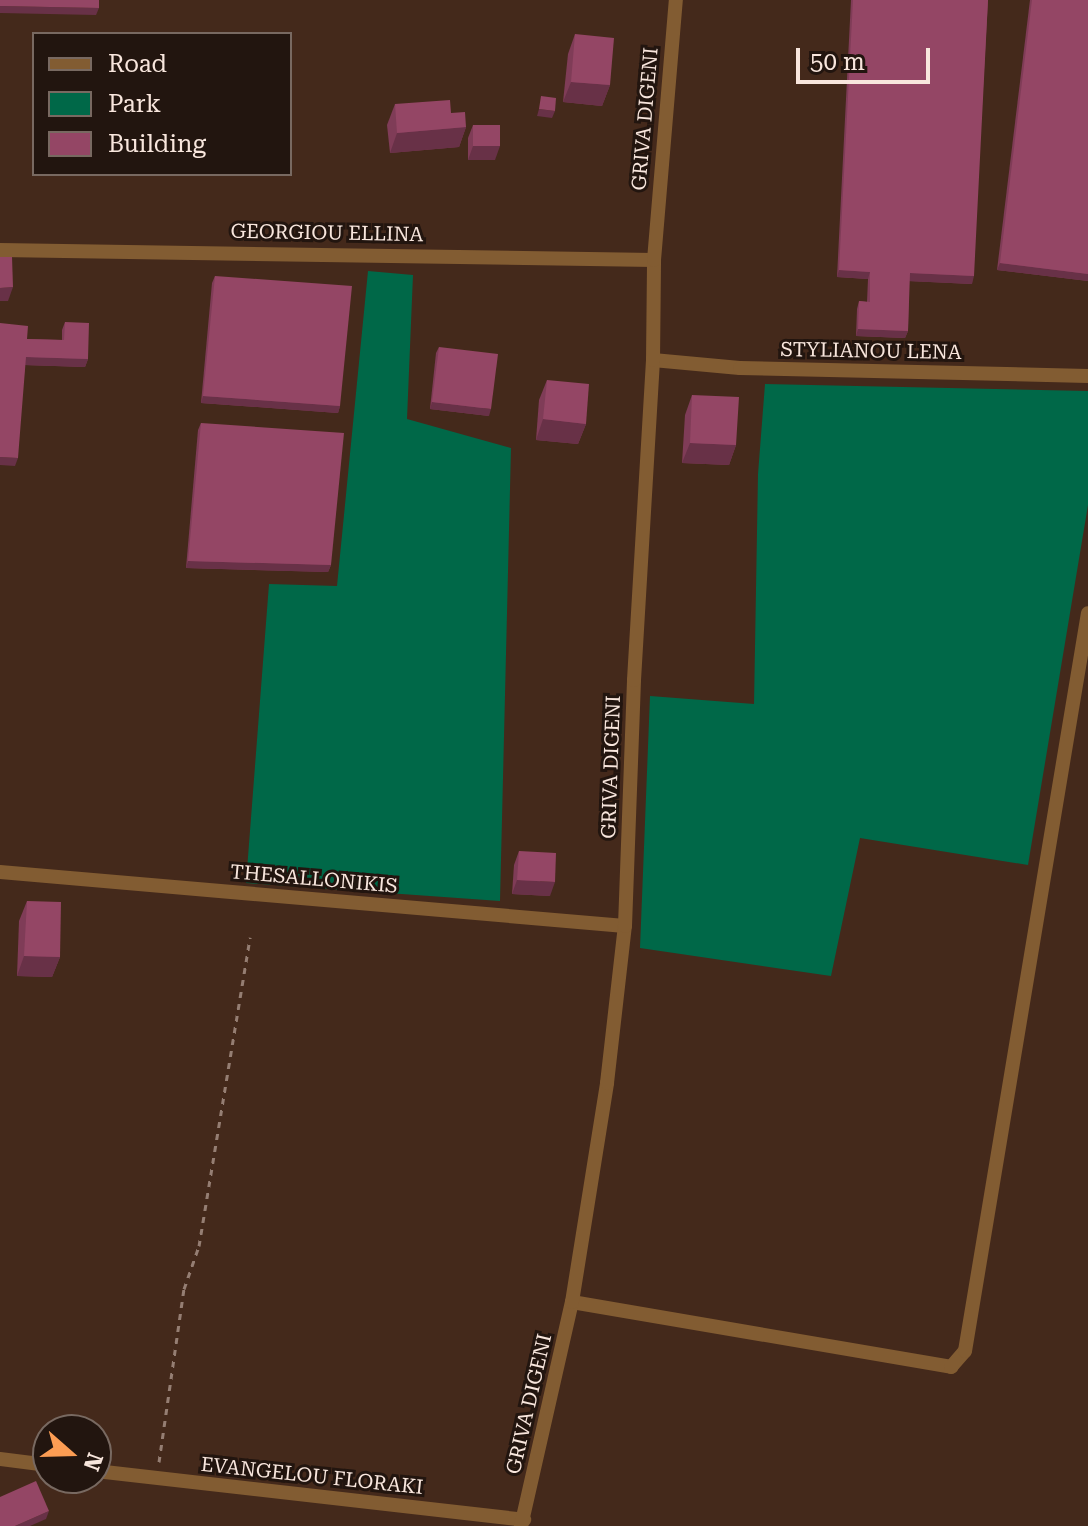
<!DOCTYPE html>
<style>
body{margin:0}
#map{position:relative;width:1088px;height:1526px;overflow:hidden;background:#44291b;font-family:"Roboto Serif",serif}
div>[style]{position:absolute}
[style*='--x']{left:calc(var(--x)*1px);top:calc(var(--y)*1px);width:calc(var(--w)*1px);rotate:calc(var(--a)*1deg)}
.green>*{inset:0;background:#006848}
.path>*{height:3px;margin-top:-1.5px;transform-origin:0;background:repeating-linear-gradient(90deg,#957e73 0 6px,transparent 0 12px)}
.street>*{height:14px;margin:-7px;padding:0 7px;transform-origin:7px;border-radius:7px;background:#825c32}
.wall>*{inset:0;background:#7f3c57}
.shaded-wall>*{inset:0;background:#683147}
.building>*{inset:0;background:#944665}
span{translate:-50% -50%;white-space:nowrap;text-align:center;line-height:1.15;-webkit-text-stroke:6px #22150f;paint-order:stroke}
.street-label{font-size:20px;color:#f8e6dd}
.legend{position:absolute;left:32px;top:32px;width:260px;height:144px;box-sizing:border-box;background:#22150f;border:2px solid #786961;margin:0;padding:10px 14px;list-style:none;font-size:24px;color:#f8e6dd}
.legend li{display:flex;align-items:center;gap:16px;height:40px}
.legend b{width:40px;border:2px solid #786961}
.north{position:absolute;left:32px;top:1414px;width:80px;height:80px;box-sizing:border-box;background:#22150f;border:2px solid #786961;border-radius:50%;rotate:110deg;font-size:22px;font-weight:700;line-height:32px;text-align:center;color:#f8e6dd}
.north::after{content:'';display:block;margin:auto;width:28px;height:36px;background:#fc9d54;clip-path:polygon(50% 0,100% 100%,50% 72%,0 100%)}
.scale{position:absolute;left:796px;top:48px;width:134px;height:36px;box-sizing:border-box;border:4px solid #f8e6dd;border-top:0;padding-left:10px;font-size:24px;line-height:28px;white-space:nowrap;color:#f8e6dd;-webkit-text-stroke:6px #22150f;paint-order:stroke}
</style>
<div id="map">
<div class="green">
<i style="clip-path:polygon(368px 271px,413px 275px,407px 419px,511px 448px,500px 901px,246px 883px,269px 584px,337px 586px)"></i>
<i style="clip-path:polygon(765px 384px,1088px 391px,1088px 505px,1028px 865px,860px 838px,831px 976px,640px 948px,650px 696px,754px 704px,758px 474px)"></i>
</div>
<div class="path">
<i style="--x:159;--y:1462;--w:175;--a:-81.8"></i>
<i style="--x:184;--y:1289;--w:46;--a:-70.8"></i>
<i style="--x:199;--y:1246;--w:313;--a:-80.6"></i>
</div>
<div class="street">
<i style="--x:0;--y:250;--w:654;--a:0.88"></i>
<i style="--x:653;--y:360;--w:87;--a:5.3"></i>
<i style="--x:740;--y:368;--w:348;--a:1.3"></i>
<i style="--x:0;--y:872;--w:627;--a:4.94"></i>
<i style="--x:572;--y:1302;--w:385;--a:9.7"></i>
<i style="--x:951;--y:1367;--w:21;--a:-49"></i>
<i style="--x:965;--y:1351;--w:748;--a:-80.54"></i>
<i style="--x:0;--y:1459;--w:48;--a:7.1"></i>
<i style="--x:96;--y:1471;--w:431;--a:6.5"></i>
<i style="--x:521;--y:1526;--w:230;--a:-77.2"></i>
<i style="--x:572;--y:1302;--w:222;--a:-80.9"></i>
<i style="--x:607;--y:1083;--w:158;--a:-83.5"></i>
<i style="--x:625;--y:926;--w:246;--a:-87.9"></i>
<i style="--x:634;--y:680;--w:321;--a:-86.6"></i>
<i style="--x:653;--y:360;--w:100;--a:-89.4"></i>
<i style="--x:654;--y:260;--w:261;--a:-85.2"></i>
</div>
<div class="wall">
<i style="clip-path:polygon(851px 0,988px 0,972px 284px,909px 281px,908px 331px,905px 338px,856px 336px,857px 309px,859px 301px,867px 302px,868px 279px,837px 277px)"></i>
<i style="clip-path:polygon(1030px 0,1088px 0,1088px 281px,997px 270px)"></i>
<i style="clip-path:polygon(575px 34px,610px 85px,602px 106px,563px 102px,568px 54px)"></i>
<i style="clip-path:polygon(395px 104px,451px 113px,466px 127px,459px 147px,390px 153px,387px 125px)"></i>
<i style="clip-path:polygon(473px 125px,495px 160px,468px 160px,468px 138px)"></i>
<i style="clip-path:polygon(215px 276px,340px 406px,338px 413px,201px 403px,212px 283px)"></i>
<i style="clip-path:polygon(65px 322px,88px 359px,85px 367px,25px 365px,15px 466px,27px 339px,62px 340px,62px 330px)"></i>
<i style="clip-path:polygon(439px 347px,489px 416px,430px 409px,436px 353px)"></i>
<i style="clip-path:polygon(547px 380px,586px 424px,578px 444px,536px 440px,539px 400px)"></i>
<i style="clip-path:polygon(692px 395px,736px 445px,729px 465px,682px 463px,685px 415px)"></i>
<i style="clip-path:polygon(201px 423px,331px 565px,328px 572px,186px 568px,198px 430px)"></i>
<i style="clip-path:polygon(519px 851px,550px 896px,512px 894px,514px 865px)"></i>
<i style="clip-path:polygon(27px 901px,60px 957px,52px 977px,17px 976px,19px 921px)"></i>
</div>
<div class="shaded-wall">
<i style="clip-path:polygon(0 6px,99px 8px,96px 15px,0 13px)"></i>
<i style="clip-path:polygon(571px 82px,610px 85px,602px 106px,563px 102px)"></i>
<i style="clip-path:polygon(539px 109px,555px 111px,552px 118px,537px 116px)"></i>
<i style="clip-path:polygon(466px 127px,459px 147px,390px 153px,397px 133px)"></i>
<i style="clip-path:polygon(473px 146px,500px 146px,495px 160px,468px 160px)"></i>
<i style="clip-path:polygon(1000px 263px,1088px 274px,1088px 281px,997px 270px)"></i>
<i style="clip-path:polygon(839px 270px,870px 272px,868px 279px,837px 277px)"></i>
<i style="clip-path:polygon(910px 273px,974px 276px,972px 284px,907px 281px)"></i>
<i style="clip-path:polygon(13px 287px,8px 301px,0 301px,0 288px)"></i>
<i style="clip-path:polygon(858px 329px,908px 331px,905px 338px,856px 336px)"></i>
<i style="clip-path:polygon(26px 357px,88px 359px,85px 367px,23px 365px)"></i>
<i style="clip-path:polygon(203px 396px,340px 406px,338px 413px,201px 403px)"></i>
<i style="clip-path:polygon(432px 402px,491px 409px,489px 416px,430px 409px)"></i>
<i style="clip-path:polygon(543px 419px,586px 424px,578px 444px,536px 440px)"></i>
<i style="clip-path:polygon(690px 443px,736px 445px,729px 465px,682px 463px)"></i>
<i style="clip-path:polygon(0 457px,18px 458px,15px 466px,0 465px)"></i>
<i style="clip-path:polygon(188px 561px,331px 565px,328px 572px,186px 568px)"></i>
<i style="clip-path:polygon(517px 880px,555px 882px,550px 896px,512px 894px)"></i>
<i style="clip-path:polygon(24px 956px,60px 957px,52px 977px,17px 976px)"></i>
<i style="clip-path:polygon(49px 1511px,46px 1519px,30px 1526px,15px 1526px)"></i>
</div>
<div class="building">
<i style="clip-path:polygon(0 0,99px 0,99px 8px,0 6px)"></i>
<i style="clip-path:polygon(853px 0,988px 0,974px 276px,910px 273px,908px 331px,858px 329px,859px 301px,870px 302px,870px 272px,839px 270px)"></i>
<i style="clip-path:polygon(1032px 0,1088px 0,1088px 274px,1000px 263px)"></i>
<i style="clip-path:polygon(575px 34px,614px 38px,610px 85px,571px 82px)"></i>
<i style="clip-path:polygon(541px 96px,556px 98px,555px 111px,539px 109px)"></i>
<i style="clip-path:polygon(450px 100px,451px 113px,465px 112px,466px 127px,397px 133px,395px 104px)"></i>
<i style="clip-path:polygon(473px 125px,500px 125px,500px 146px,473px 146px)"></i>
<i style="clip-path:polygon(0 257px,12px 257px,13px 287px,0 288px)"></i>
<i style="clip-path:polygon(215px 276px,352px 286px,340px 406px,203px 396px)"></i>
<i style="clip-path:polygon(65px 322px,89px 323px,88px 359px,26px 357px,18px 458px,0 457px,0 323px,28px 326px,27px 339px,64px 340px)"></i>
<i style="clip-path:polygon(439px 347px,498px 354px,491px 409px,432px 402px)"></i>
<i style="clip-path:polygon(547px 380px,589px 384px,586px 424px,543px 419px)"></i>
<i style="clip-path:polygon(692px 395px,739px 397px,736px 445px,690px 443px)"></i>
<i style="clip-path:polygon(201px 423px,344px 433px,331px 565px,188px 561px)"></i>
<i style="clip-path:polygon(519px 851px,556px 853px,555px 882px,517px 880px)"></i>
<i style="clip-path:polygon(27px 901px,61px 902px,60px 957px,24px 956px)"></i>
<i style="clip-path:polygon(36px 1481px,49px 1511px,15px 1526px,0 1526px,0 1497px)"></i>
</div>
<div class="street-label">
<span style="left:645px;top:119px;rotate:-85deg">GRIVA DIGENI</span>
<span style="left:327px;top:233px;rotate:1deg">GEORGIOU ELLINA</span>
<span style="left:871px;top:351px;rotate:1deg">STYLIANOU LENA</span>
<span style="left:611px;top:767px;rotate:-88deg">GRIVA DIGENI</span>
<span style="left:314px;top:879px;rotate:5deg">THESALLONIKIS</span>
<span style="left:529px;top:1404px;rotate:-77deg">GRIVA DIGENI</span>
<span style="left:312px;top:1476px;rotate:6deg">EVANGELOU FLORAKI</span>
</div>
<ul class="legend">
<li><b style="height:10px;background:#825c32"></b>Road</li>
<li><b style="height:22px;background:#006848"></b>Park</li>
<li><b style="height:22px;background:#944665"></b>Building</li>
</ul>
<div class="north">N</div>
<div class="scale">50 m</div>
</div>
